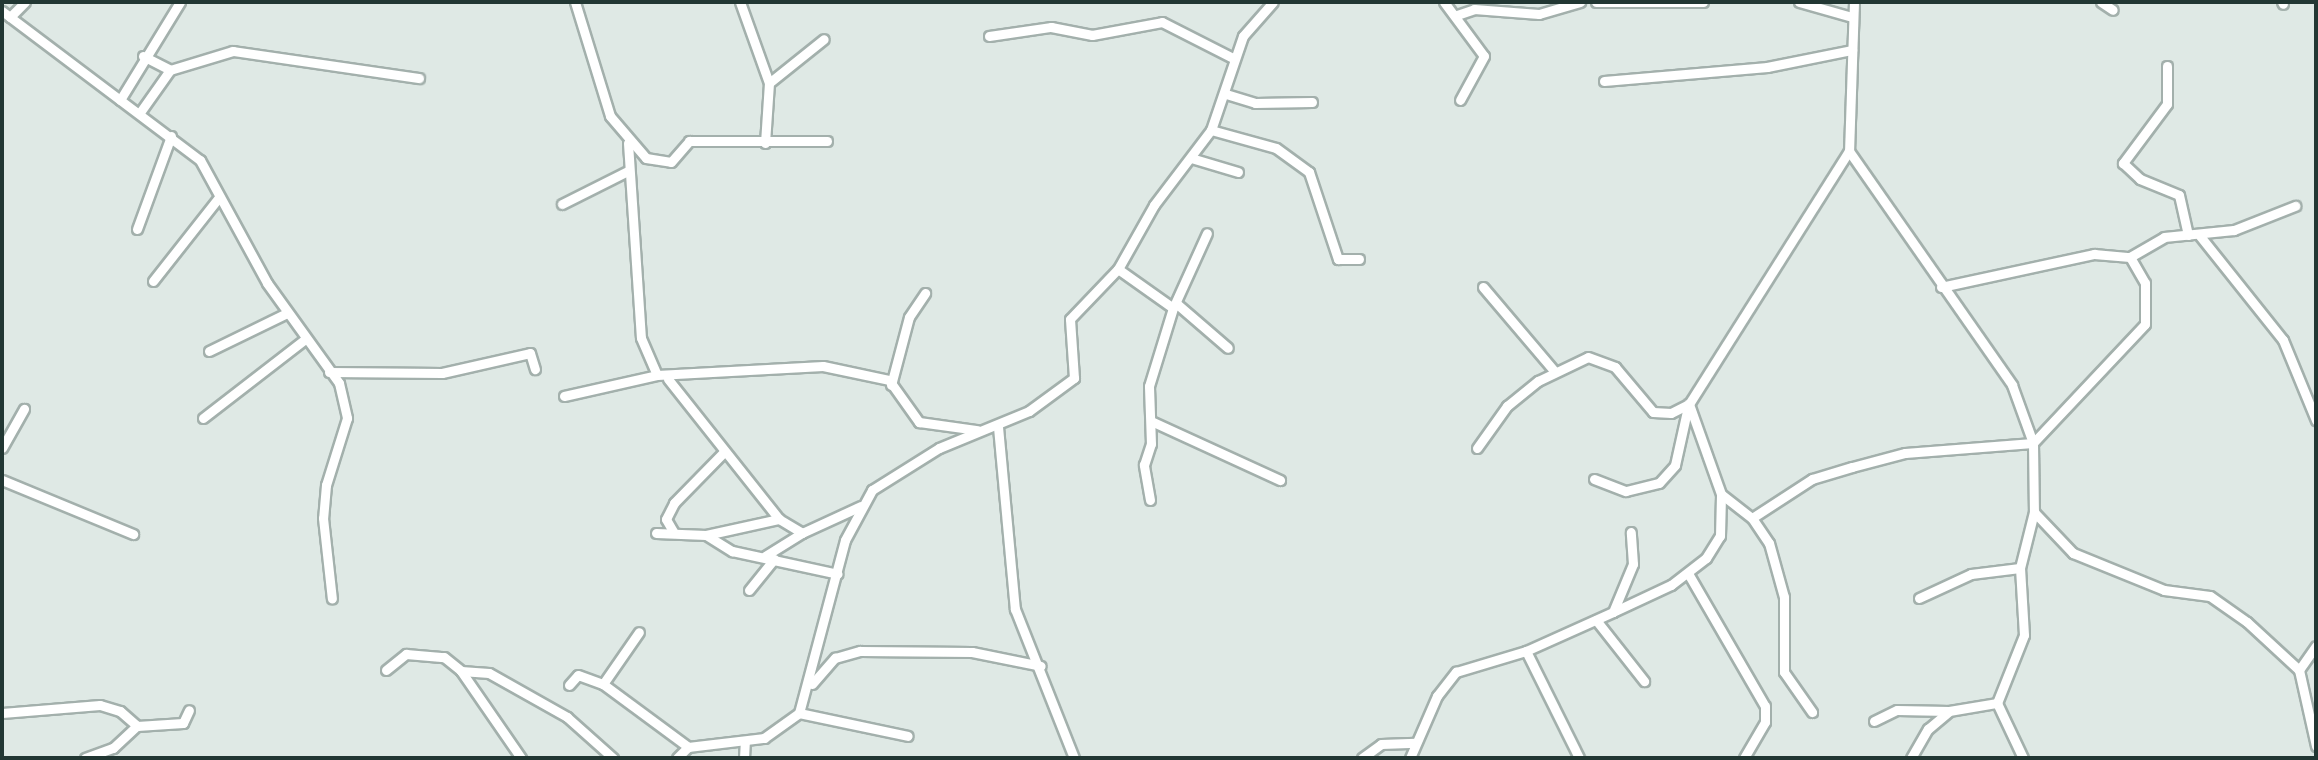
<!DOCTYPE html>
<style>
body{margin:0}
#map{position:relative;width:2318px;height:760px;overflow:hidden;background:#dfe9e5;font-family:Signika,sans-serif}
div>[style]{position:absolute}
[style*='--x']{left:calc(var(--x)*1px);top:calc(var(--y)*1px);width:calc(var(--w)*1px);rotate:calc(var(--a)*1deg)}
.roads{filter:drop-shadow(2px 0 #a3b0ac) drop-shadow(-2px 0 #a3b0ac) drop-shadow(0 2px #a3b0ac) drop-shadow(0 -2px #a3b0ac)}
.street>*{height:9px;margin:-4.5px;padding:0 4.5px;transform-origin:4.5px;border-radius:4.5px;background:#fff}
span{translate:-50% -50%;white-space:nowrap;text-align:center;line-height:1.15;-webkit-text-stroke:7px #eff6f3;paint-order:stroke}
.frame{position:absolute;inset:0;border:4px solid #223733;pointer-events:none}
</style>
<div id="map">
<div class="roads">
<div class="street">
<i style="--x:575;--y:2;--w:119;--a:72.9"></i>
<i style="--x:610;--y:116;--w:55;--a:49.4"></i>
<i style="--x:646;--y:158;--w:25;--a:9"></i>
<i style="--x:671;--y:162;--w:28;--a:-49"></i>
<i style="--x:689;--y:141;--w:138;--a:0"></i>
<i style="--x:740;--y:2;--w:86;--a:70.3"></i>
<i style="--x:1444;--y:2;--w:67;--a:53.5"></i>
<i style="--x:1484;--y:56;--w:50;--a:118.6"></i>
<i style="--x:1596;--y:2;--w:107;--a:0"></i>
<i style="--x:1799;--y:2;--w:55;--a:15.8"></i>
<i style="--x:1854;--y:2;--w:149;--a:91.9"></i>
<i style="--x:1849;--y:151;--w:285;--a:55.1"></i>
<i style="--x:2012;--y:385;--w:62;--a:70.1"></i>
<i style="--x:2033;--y:443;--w:69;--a:89.2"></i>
<i style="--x:2034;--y:512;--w:57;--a:46.4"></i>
<i style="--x:2073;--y:553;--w:98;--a:22.1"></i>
<i style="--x:2164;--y:590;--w:46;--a:7.4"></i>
<i style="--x:2210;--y:596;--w:45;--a:35.1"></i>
<i style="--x:2247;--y:622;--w:71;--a:42.7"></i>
<i style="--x:2299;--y:670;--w:78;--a:77.4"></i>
<i style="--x:2101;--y:2;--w:14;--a:34"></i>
<i style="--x:2282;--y:2;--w:2;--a:63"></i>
<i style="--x:2;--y:11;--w:248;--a:37"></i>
<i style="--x:200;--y:160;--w:140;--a:61.4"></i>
<i style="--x:267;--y:283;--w:123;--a:54.2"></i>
<i style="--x:339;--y:383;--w:36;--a:77"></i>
<i style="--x:347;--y:418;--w:70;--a:107.4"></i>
<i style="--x:326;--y:485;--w:33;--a:95"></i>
<i style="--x:323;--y:518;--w:81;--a:83.7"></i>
<i style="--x:1457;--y:15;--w:18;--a:-19"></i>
<i style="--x:1474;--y:9;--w:65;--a:4.4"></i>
<i style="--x:1539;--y:14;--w:43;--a:-16.3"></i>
<i style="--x:10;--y:17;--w:21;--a:-45"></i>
<i style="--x:989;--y:36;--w:63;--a:-8.3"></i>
<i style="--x:1051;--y:27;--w:42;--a:11"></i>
<i style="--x:1092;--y:35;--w:71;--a:-10.5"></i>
<i style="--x:1162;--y:22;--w:80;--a:26.9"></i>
<i style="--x:143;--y:56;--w:30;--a:27"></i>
<i style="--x:2167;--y:66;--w:38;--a:90"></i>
<i style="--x:2167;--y:104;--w:74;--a:126.7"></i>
<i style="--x:2123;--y:163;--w:23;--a:43"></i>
<i style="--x:2140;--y:179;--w:42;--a:22.3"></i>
<i style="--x:2179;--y:195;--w:41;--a:77.3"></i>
<i style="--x:1604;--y:81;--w:164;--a:-4.9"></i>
<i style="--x:1767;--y:67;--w:87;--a:-11.3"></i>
<i style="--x:1226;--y:94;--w:30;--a:17"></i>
<i style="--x:1255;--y:103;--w:57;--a:-1"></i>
<i style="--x:120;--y:100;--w:115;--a:-58.5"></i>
<i style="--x:141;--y:111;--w:50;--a:-54.7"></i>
<i style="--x:170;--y:70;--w:66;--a:-16.8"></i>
<i style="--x:233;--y:51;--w:188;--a:8.3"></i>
<i style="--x:1211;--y:130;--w:67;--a:15.5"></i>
<i style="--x:1276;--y:148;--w:41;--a:36"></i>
<i style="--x:1309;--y:172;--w:92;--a:71.6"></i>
<i style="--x:1338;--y:259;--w:21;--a:0"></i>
<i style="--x:628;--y:143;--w:195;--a:86.2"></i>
<i style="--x:641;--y:338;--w:40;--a:66.6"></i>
<i style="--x:765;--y:143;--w:60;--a:-86.2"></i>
<i style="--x:769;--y:83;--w:70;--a:-38.7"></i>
<i style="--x:1191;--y:158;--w:49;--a:16.6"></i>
<i style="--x:562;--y:204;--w:74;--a:-26.6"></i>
<i style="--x:137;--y:229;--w:99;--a:-69.9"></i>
<i style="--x:2200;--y:236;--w:133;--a:51.4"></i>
<i style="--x:2283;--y:340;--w:87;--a:67.6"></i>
<i style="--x:1118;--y:269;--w:67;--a:35.3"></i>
<i style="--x:1173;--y:308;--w:82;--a:-65.6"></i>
<i style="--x:153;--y:281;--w:107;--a:-51.8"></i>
<i style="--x:1483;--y:287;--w:111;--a:49.7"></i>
<i style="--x:1941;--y:287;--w:157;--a:-12.2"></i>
<i style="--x:2094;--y:254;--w:36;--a:5"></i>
<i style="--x:2130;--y:257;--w:39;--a:-30"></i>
<i style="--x:2164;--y:237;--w:70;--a:-5.7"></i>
<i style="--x:2234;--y:230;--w:66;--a:-21.5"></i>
<i style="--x:1177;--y:304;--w:67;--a:40.8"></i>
<i style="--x:209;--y:351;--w:87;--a:-26"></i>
<i style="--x:329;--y:372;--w:113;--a:0.5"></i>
<i style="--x:442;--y:373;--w:90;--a:-12.8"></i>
<i style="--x:530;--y:353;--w:17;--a:73"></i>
<i style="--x:668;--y:379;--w:179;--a:51.6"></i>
<i style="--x:891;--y:385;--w:70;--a:-75.2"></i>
<i style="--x:909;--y:317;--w:29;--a:-56"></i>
<i style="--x:564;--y:396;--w:95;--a:-12.7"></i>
<i style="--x:657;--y:375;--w:166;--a:-3.1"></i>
<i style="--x:823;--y:366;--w:67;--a:12"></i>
<i style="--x:889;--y:380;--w:52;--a:54.5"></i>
<i style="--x:919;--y:422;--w:59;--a:7.9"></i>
<i style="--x:203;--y:418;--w:128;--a:-37.7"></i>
<i style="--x:1151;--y:421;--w:142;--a:24.6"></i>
<i style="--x:998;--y:427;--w:183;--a:84.7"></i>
<i style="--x:1015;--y:609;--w:160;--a:68.4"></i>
<i style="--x:2;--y:448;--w:45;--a:-60.6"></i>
<i style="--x:1477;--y:448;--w:52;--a:-54.5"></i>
<i style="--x:1507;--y:406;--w:40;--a:-39"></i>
<i style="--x:1538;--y:381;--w:55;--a:-25.6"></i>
<i style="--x:1588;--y:357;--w:29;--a:20"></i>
<i style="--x:1615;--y:367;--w:59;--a:49.8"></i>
<i style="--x:1653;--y:412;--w:18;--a:3"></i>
<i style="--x:1671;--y:413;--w:20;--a:-27"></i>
<i style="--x:1594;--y:479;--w:34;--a:21"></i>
<i style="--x:1626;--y:491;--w:34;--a:-14"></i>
<i style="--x:1659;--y:483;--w:24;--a:-48"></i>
<i style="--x:1675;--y:465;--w:55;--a:-77.5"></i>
<i style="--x:2;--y:480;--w:142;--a:22.4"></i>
<i style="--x:1721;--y:494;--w:39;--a:38"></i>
<i style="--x:1752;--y:518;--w:30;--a:56"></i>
<i style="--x:1769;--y:543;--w:56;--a:74.5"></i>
<i style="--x:1784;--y:597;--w:75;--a:90"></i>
<i style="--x:1784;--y:672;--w:49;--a:55"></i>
<i style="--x:1150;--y:500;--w:36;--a:-100"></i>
<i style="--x:1144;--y:465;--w:22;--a:-72"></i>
<i style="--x:1151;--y:444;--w:58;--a:-92"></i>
<i style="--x:1149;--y:386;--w:82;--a:-72.9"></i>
<i style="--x:1752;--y:518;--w:72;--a:-33"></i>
<i style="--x:1812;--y:479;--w:42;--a:-16.7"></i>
<i style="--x:1852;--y:467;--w:55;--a:-14.8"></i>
<i style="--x:1905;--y:453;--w:128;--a:-4.5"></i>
<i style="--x:2033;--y:443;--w:163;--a:-46.7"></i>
<i style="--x:2145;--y:324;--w:41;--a:-90"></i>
<i style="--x:2145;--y:283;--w:30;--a:-120"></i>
<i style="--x:656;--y:533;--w:50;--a:2.3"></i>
<i style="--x:706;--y:535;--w:75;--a:-12.4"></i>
<i style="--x:779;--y:519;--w:27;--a:31"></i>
<i style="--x:802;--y:533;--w:65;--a:-24.6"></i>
<i style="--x:674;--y:533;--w:16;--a:-120"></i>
<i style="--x:666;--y:519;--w:18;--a:-63"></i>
<i style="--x:674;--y:503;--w:71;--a:-45.6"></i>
<i style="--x:706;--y:535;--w:31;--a:32"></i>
<i style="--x:732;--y:551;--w:108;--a:12.2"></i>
<i style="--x:765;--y:556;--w:44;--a:-31.9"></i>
<i style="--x:1689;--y:575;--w:151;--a:59.9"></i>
<i style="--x:1765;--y:706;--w:16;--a:90"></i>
<i style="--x:1765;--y:722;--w:42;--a:120.3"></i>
<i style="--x:749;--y:590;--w:40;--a:-51"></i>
<i style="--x:1919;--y:598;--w:57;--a:-24.8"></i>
<i style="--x:1971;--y:574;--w:49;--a:-7"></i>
<i style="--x:1613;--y:612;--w:52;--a:-67.4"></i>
<i style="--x:1633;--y:564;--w:32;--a:-94"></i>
<i style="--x:1596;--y:620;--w:78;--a:51.8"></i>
<i style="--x:1526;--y:651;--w:119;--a:63.6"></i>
<i style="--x:386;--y:670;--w:26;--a:-39"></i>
<i style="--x:406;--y:654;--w:38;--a:5"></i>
<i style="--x:444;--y:657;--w:22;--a:39"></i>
<i style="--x:461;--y:671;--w:106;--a:55.4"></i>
<i style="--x:2299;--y:670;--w:29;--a:-55"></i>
<i style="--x:461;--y:671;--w:28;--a:4"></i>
<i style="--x:489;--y:673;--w:90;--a:29.4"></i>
<i style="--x:567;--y:717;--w:62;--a:41.7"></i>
<i style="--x:603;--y:684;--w:63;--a:-55.3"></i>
<i style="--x:812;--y:684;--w:35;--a:-49"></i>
<i style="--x:835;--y:658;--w:26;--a:-16"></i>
<i style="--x:860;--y:651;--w:112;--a:0.5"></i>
<i style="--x:972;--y:652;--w:70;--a:11.5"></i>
<i style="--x:569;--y:685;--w:13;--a:-48"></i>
<i style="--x:578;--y:675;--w:27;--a:20"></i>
<i style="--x:603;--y:684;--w:106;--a:36.5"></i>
<i style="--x:2;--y:713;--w:98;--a:-4.7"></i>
<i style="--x:100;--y:705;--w:21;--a:17"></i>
<i style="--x:120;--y:711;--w:23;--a:41"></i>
<i style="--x:799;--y:713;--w:111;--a:11.9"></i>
<i style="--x:1874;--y:721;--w:25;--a:-26"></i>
<i style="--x:1897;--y:710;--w:52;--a:1.1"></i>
<i style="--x:1949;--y:711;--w:49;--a:-9.5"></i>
<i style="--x:85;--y:758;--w:30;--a:-20"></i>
<i style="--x:113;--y:748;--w:33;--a:-43"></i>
<i style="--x:137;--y:726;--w:46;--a:-3.7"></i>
<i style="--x:183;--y:723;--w:14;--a:-65"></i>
<i style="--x:677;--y:758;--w:16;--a:-45"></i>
<i style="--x:688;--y:747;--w:77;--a:-6.8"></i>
<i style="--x:764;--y:738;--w:43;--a:-35.5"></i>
<i style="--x:799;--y:713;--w:179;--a:-75.1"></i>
<i style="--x:845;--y:540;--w:57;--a:-61.6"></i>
<i style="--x:872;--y:490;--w:79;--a:-32.1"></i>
<i style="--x:939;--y:448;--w:97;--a:-22.3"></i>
<i style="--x:1029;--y:411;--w:56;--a:-36.3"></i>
<i style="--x:1074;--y:378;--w:59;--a:-93.9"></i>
<i style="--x:1070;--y:319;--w:69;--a:-46.2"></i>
<i style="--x:1118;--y:269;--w:73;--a:-60.6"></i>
<i style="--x:1154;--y:205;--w:94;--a:-52.8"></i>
<i style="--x:1211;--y:130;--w:99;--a:-71.2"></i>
<i style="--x:1243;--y:36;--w:45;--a:-48.6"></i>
<i style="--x:744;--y:758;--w:17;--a:-87"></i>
<i style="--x:1362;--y:758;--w:24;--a:-36"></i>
<i style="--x:1381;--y:744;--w:35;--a:-2"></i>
<i style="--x:1410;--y:758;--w:68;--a:-66.5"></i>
<i style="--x:1437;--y:696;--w:31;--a:-52"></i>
<i style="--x:1456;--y:672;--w:73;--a:-16.7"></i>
<i style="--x:1526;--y:651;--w:95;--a:-24.1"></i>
<i style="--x:1613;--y:612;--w:64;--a:-25"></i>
<i style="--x:1671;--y:585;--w:44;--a:-37.6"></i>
<i style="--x:1706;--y:558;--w:26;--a:-58"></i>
<i style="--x:1720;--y:536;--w:42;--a:-88.6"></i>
<i style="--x:1721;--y:494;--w:96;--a:-109.6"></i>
<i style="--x:1689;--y:404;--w:299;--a:-57.7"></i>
<i style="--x:1911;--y:758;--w:34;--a:-60"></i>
<i style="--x:1928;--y:729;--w:26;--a:-40"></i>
<i style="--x:2023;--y:758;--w:61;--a:-115.3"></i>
<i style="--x:1997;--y:703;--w:73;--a:-68.3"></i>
<i style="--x:2024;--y:635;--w:67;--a:-93.4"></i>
<i style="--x:2020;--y:568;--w:58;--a:-76"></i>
</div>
</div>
<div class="frame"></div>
</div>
